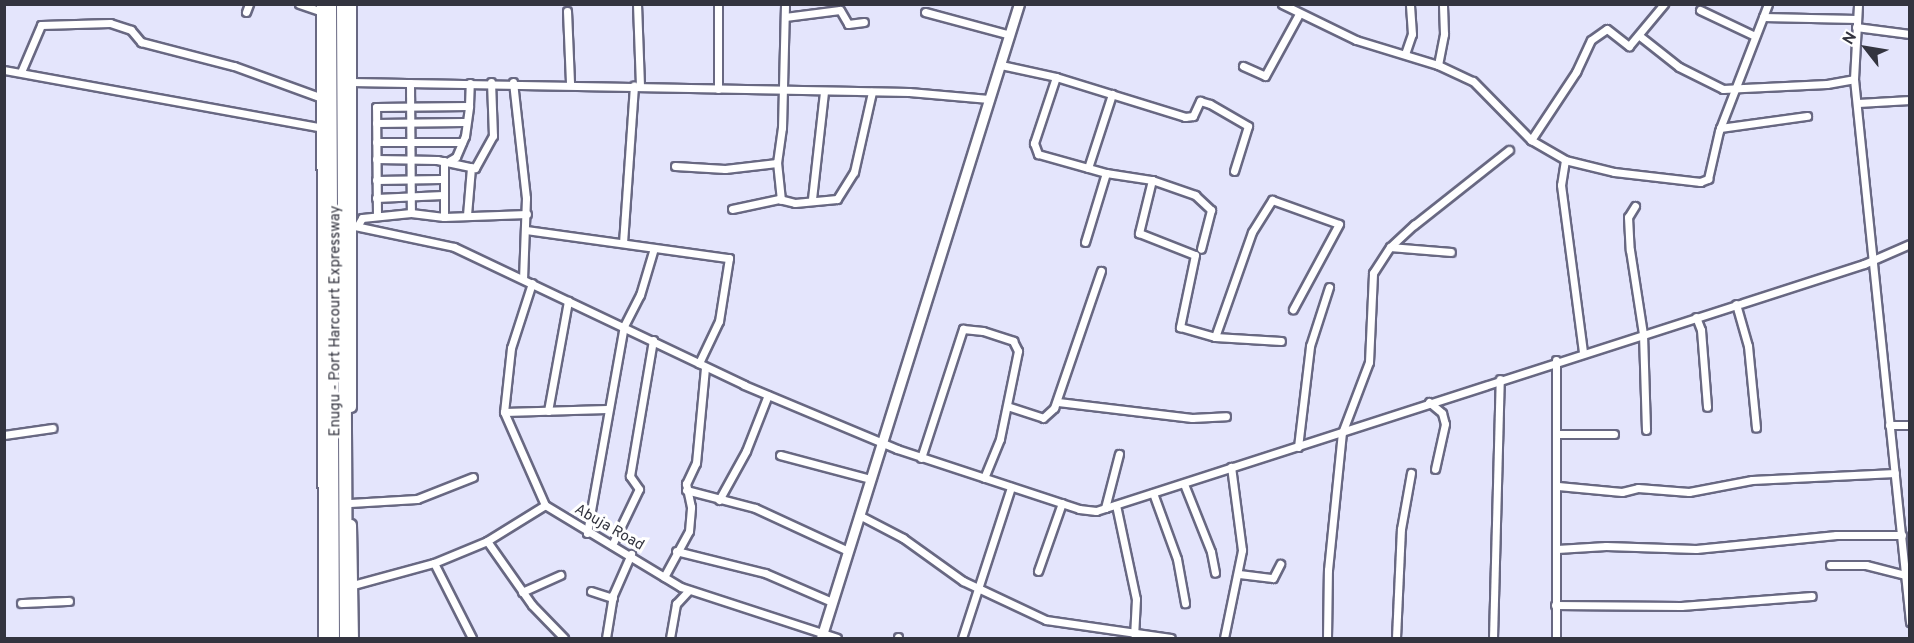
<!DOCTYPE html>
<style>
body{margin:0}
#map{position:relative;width:1914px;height:643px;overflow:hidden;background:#e4e5fc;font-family:Overpass,sans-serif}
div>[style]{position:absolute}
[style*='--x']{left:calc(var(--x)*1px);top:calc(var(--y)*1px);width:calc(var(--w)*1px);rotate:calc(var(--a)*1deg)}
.roads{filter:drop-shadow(2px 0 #686882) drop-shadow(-2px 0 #686882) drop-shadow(0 2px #686882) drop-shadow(0 -2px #686882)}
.minor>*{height:7px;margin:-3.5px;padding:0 3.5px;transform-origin:3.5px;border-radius:3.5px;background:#fff}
.tertiary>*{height:9px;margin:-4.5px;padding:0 4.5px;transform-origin:4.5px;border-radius:4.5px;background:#fff}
.primary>*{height:10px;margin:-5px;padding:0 5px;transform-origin:5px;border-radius:5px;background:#fff}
.trunk>*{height:12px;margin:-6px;padding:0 6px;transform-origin:6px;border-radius:6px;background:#fff}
span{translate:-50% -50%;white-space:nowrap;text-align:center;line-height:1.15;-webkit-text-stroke:6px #fff;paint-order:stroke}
.street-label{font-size:15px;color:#33343f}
.frame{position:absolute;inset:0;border:6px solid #33343f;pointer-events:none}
.north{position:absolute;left:1836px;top:18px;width:60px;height:60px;-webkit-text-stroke:4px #fff;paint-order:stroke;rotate:301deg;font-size:16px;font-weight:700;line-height:24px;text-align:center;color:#33343f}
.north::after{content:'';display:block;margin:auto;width:21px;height:27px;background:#33343f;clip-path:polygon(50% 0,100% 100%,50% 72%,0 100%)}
</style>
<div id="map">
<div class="roads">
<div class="minor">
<i style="--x:299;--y:4;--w:24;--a:19"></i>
<i style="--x:637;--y:4;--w:81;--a:87.9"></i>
<i style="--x:1282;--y:4;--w:82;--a:25.9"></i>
<i style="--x:1356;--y:40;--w:86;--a:17"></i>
<i style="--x:1438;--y:65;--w:38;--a:25"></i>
<i style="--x:1473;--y:81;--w:83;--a:45.5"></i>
<i style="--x:1531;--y:140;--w:39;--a:30"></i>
<i style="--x:1565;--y:160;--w:50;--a:13.8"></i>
<i style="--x:1614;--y:172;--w:87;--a:6.6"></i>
<i style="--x:1700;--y:182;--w:9;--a:-21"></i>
<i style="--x:1708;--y:179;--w:49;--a:-77.1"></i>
<i style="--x:1719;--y:131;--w:136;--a:-68.9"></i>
<i style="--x:1700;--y:10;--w:61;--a:25.3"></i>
<i style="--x:567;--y:11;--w:72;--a:87.6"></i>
<i style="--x:246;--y:12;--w:9;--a:-69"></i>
<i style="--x:925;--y:12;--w:88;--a:15.1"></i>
<i style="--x:785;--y:17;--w:55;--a:-7.3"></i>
<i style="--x:840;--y:10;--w:16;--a:60"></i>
<i style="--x:848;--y:24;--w:16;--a:-7"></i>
<i style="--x:1763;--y:17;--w:94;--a:1.2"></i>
<i style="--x:1856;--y:27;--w:54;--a:7.4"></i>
<i style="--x:1641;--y:37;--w:48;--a:38.3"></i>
<i style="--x:1679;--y:67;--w:49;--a:26.6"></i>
<i style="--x:1723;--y:89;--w:104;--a:-2.8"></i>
<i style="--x:1827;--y:84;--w:27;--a:-10"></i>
<i style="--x:1854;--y:79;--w:75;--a:-86.9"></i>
<i style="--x:1405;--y:54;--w:21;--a:-71"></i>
<i style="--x:1412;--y:34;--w:30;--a:-94"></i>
<i style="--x:1001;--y:65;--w:56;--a:12.3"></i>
<i style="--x:1056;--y:77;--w:135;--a:17.2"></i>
<i style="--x:1185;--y:117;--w:8;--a:-7"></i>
<i style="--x:1193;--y:116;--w:17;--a:-65"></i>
<i style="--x:1200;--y:101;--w:10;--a:17"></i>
<i style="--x:1210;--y:104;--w:44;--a:30.1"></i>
<i style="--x:1248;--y:126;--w:47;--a:107.3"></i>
<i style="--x:1438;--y:65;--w:32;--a:-79"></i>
<i style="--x:1444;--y:34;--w:30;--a:-92"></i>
<i style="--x:1243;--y:66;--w:24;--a:24"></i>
<i style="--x:1265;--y:76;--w:71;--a:-61.3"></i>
<i style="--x:4;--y:70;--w:324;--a:10.3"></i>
<i style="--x:21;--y:72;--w:51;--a:-66.9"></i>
<i style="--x:41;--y:25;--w:69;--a:-1.7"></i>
<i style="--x:110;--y:23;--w:22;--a:18"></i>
<i style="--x:131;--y:30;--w:16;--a:50"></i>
<i style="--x:141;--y:42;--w:96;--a:14.5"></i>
<i style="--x:234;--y:66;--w:94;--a:20"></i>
<i style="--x:1056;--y:77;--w:70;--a:108.4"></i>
<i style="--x:1034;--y:143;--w:12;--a:70"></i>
<i style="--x:1038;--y:154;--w:71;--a:15.6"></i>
<i style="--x:1106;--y:173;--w:47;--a:8.7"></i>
<i style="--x:1152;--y:180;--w:46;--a:19.2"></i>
<i style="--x:1195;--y:195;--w:22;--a:43"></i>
<i style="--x:1211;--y:210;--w:40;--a:104.4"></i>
<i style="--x:1854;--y:79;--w:546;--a:84.11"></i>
<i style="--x:351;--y:82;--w:558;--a:1.03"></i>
<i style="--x:909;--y:92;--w:80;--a:5"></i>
<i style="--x:513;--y:82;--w:117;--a:83.6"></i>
<i style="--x:526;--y:198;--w:80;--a:92.1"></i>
<i style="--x:410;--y:83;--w:130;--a:89.6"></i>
<i style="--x:718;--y:89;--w:85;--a:-90"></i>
<i style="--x:1858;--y:103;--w:52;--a:-3.3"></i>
<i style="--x:376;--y:123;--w:88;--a:-0.7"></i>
<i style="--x:1720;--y:128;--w:88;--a:-7.9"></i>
<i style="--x:1531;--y:140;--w:82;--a:-56.5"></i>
<i style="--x:1576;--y:72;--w:35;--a:-65"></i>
<i style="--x:1591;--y:40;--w:19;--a:-35"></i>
<i style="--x:1607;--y:29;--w:28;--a:38"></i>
<i style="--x:1629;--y:46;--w:55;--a:-50.2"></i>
<i style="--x:376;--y:142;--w:86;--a:0"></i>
<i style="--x:376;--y:159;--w:61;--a:0.9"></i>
<i style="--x:437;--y:160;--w:39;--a:12"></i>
<i style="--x:475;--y:168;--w:37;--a:-61"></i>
<i style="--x:493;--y:136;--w:54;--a:-92.1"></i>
<i style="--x:1565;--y:160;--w:25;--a:99"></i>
<i style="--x:1561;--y:185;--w:168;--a:82.5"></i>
<i style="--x:444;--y:161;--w:56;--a:90"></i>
<i style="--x:449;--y:161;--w:8;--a:-30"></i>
<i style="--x:456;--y:157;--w:23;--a:-67"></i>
<i style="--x:465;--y:136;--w:30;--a:-82"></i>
<i style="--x:777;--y:162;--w:38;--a:84"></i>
<i style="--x:675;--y:166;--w:50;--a:3.4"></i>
<i style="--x:725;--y:169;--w:52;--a:-6.6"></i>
<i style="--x:777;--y:163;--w:35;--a:-82"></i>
<i style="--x:782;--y:128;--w:124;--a:-88.6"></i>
<i style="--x:1088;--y:168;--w:78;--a:-72"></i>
<i style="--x:376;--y:180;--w:65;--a:-0.9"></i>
<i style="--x:1152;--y:180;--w:55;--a:103.8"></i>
<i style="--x:1139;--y:233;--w:60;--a:21.4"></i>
<i style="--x:1195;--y:255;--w:74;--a:101.8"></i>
<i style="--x:1180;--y:327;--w:36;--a:16"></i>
<i style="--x:1215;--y:337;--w:66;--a:3.5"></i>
<i style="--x:376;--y:198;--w:67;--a:-2.6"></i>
<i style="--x:812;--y:199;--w:108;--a:-83.6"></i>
<i style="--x:1635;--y:206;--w:13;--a:122"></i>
<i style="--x:1628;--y:217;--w:33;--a:87"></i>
<i style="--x:1630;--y:250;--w:85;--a:81.2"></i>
<i style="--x:1643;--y:334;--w:96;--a:88.2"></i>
<i style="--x:732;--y:209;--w:48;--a:-12"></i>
<i style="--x:779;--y:199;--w:16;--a:14"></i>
<i style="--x:795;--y:203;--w:42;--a:-5.4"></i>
<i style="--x:837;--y:199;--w:32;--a:-58"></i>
<i style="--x:854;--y:172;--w:82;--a:-77.3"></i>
<i style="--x:467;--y:215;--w:48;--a:-85.2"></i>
<i style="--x:377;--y:216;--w:109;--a:-90.5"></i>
<i style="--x:376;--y:107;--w:93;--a:-0.6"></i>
<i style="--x:469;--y:106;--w:23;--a:-88"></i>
<i style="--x:350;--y:225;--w:106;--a:11.9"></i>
<i style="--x:454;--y:247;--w:321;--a:25.4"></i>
<i style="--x:744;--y:385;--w:166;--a:22.7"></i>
<i style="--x:897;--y:449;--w:192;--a:18.2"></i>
<i style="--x:1079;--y:509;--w:17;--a:7"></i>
<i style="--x:1096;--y:511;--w:807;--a:-17.83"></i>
<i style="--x:1864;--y:264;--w:50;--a:-23.5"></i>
<i style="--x:358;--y:225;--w:8;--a:-60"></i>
<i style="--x:362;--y:218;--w:49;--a:-5.8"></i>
<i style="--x:411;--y:213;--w:33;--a:7"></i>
<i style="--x:444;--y:217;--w:83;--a:-2.1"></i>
<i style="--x:526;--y:230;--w:205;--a:7.9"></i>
<i style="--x:729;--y:258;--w:64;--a:99"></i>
<i style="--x:719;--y:321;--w:47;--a:115.5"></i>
<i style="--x:1085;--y:242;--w:72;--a:-73.1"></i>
<i style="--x:623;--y:243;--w:158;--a:-86"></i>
<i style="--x:1390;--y:247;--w:61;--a:4.7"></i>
<i style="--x:532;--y:283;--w:68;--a:107.9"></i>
<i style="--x:511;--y:348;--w:64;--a:96.2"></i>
<i style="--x:504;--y:412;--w:102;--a:66.2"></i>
<i style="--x:1736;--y:304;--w:44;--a:74.1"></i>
<i style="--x:1748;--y:346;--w:82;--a:84.4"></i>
<i style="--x:1696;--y:317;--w:14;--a:69"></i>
<i style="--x:1701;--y:330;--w:77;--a:85.5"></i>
<i style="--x:1215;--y:337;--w:111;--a:-70.6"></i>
<i style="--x:1252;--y:232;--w:38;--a:-58"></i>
<i style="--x:1272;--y:200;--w:71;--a:19.7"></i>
<i style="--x:1339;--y:224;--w:97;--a:118.4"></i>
<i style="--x:1556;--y:360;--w:278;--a:90"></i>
<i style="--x:1058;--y:402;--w:135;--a:6.8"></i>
<i style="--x:1192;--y:418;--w:34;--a:-3"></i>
<i style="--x:1429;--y:402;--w:17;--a:40"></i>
<i style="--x:1442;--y:413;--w:11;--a:75"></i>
<i style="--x:1445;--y:424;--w:46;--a:102.5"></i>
<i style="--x:1007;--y:406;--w:38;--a:18"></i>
<i style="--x:1043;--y:418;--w:15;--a:-42"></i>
<i style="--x:1054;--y:408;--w:145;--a:-71.1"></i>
<i style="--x:548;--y:411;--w:112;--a:-79.7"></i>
<i style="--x:504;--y:412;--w:103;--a:-1.7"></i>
<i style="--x:1889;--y:425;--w:21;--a:0"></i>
<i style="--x:1559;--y:434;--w:55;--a:0"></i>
<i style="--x:4;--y:435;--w:49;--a:-8.3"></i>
<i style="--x:1298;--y:447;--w:102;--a:-83.2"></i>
<i style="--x:1310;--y:346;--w:62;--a:-72.1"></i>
<i style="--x:780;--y:455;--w:94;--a:14.8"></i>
<i style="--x:921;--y:458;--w:136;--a:-72"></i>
<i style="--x:963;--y:329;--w:20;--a:6"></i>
<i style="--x:983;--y:331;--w:32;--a:18"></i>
<i style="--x:1013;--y:341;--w:11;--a:63"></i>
<i style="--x:1018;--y:351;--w:90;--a:101.6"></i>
<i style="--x:1000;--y:439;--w:42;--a:112.3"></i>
<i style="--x:1184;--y:484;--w:73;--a:68.3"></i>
<i style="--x:1211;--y:552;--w:21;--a:79"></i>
<i style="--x:1558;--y:486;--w:64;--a:5.4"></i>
<i style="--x:1622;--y:492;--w:16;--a:-14"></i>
<i style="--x:1638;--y:488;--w:51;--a:4.5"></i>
<i style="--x:1689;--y:492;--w:64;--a:-10.8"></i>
<i style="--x:1752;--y:480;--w:143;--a:-2.8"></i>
<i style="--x:686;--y:490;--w:71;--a:14.6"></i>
<i style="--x:755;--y:508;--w:102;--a:24.8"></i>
<i style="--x:1153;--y:493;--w:70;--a:70"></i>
<i style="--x:1177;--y:559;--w:45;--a:79.7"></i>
<i style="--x:719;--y:500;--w:56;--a:-61.1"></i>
<i style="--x:746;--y:451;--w:60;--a:-68.6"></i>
<i style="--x:350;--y:503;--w:67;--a:-3.4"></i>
<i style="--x:417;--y:499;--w:60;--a:-21.4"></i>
<i style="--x:545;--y:505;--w:159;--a:31.1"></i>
<i style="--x:681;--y:587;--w:164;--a:18.1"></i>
<i style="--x:1116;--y:505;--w:96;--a:78"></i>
<i style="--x:1136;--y:599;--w:35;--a:93"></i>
<i style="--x:1105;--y:508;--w:56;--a:-75.5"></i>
<i style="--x:859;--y:515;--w:50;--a:27.6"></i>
<i style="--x:903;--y:538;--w:74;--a:35.6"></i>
<i style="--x:963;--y:581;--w:92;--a:25.2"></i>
<i style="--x:1046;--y:620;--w:126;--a:8.2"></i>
<i style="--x:587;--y:533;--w:210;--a:-79.9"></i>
<i style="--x:624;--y:326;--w:35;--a:-63"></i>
<i style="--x:640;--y:295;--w:49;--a:-73.4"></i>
<i style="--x:487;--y:541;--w:78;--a:54.9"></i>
<i style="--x:532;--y:605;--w:46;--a:45.9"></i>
<i style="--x:612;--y:545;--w:62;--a:-64.3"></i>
<i style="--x:639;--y:489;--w:16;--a:-125"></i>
<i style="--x:630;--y:476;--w:138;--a:-80.4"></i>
<i style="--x:1557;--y:549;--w:49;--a:-3.5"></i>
<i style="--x:1606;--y:546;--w:90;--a:1.9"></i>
<i style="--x:1696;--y:549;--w:141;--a:-5.7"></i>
<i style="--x:1836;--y:535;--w:66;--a:0"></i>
<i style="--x:676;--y:551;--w:92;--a:13.9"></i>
<i style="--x:765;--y:573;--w:73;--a:23.4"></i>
<i style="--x:434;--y:563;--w:84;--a:63.1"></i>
<i style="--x:1830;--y:565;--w:36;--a:0"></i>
<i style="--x:1866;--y:565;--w:40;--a:14.4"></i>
<i style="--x:1038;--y:571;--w:72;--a:-70.6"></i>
<i style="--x:1239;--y:574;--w:34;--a:7"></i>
<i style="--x:1273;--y:578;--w:16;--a:-63"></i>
<i style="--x:664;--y:577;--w:52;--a:-61.5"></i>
<i style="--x:689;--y:531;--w:24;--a:-85"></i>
<i style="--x:691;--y:507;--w:24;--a:-102"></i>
<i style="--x:686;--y:484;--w:23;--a:-65"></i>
<i style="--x:696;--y:463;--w:96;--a:-84.6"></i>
<i style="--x:353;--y:585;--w:84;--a:-15.2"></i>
<i style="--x:434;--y:563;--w:57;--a:-22.5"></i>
<i style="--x:487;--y:541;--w:68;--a:-31.8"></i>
<i style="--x:591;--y:591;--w:23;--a:18"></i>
<i style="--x:522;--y:592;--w:42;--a:-24.1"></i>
<i style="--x:21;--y:603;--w:48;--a:-2.4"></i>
<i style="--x:1555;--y:605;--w:126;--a:0.5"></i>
<i style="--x:1681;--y:606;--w:131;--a:-4.4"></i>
<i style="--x:606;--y:638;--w:44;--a:-80.8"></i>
<i style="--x:613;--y:595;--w:45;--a:-66.3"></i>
<i style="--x:670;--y:638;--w:35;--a:-80"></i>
<i style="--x:676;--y:604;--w:19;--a:-47"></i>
<i style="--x:898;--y:638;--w:1;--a:-90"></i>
<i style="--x:962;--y:638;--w:159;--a:-72"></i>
<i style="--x:1224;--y:638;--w:90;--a:-78.4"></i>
<i style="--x:1242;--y:550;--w:84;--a:-97.5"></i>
<i style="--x:1327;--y:638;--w:68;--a:-89.2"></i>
<i style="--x:1328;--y:570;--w:138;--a:-84.2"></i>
<i style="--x:1342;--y:433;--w:76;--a:-69.2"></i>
<i style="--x:1369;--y:362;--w:89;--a:-87.4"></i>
<i style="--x:1373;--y:273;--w:31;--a:-57"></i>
<i style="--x:1390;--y:247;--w:33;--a:-43"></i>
<i style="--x:1414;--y:225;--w:121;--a:-38.3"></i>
<i style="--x:1396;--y:638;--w:109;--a:-87.4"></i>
<i style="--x:1401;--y:529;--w:57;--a:-79.9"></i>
<i style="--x:1493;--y:638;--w:259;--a:-88.5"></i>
</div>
<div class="tertiary">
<i style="--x:821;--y:638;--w:664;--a:-72.66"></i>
</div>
<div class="primary">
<i style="--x:322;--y:4;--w:634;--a:89.82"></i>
<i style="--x:351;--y:407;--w:403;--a:-90"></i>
<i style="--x:351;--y:525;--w:113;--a:89"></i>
</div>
<div class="trunk">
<i style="--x:330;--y:4;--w:634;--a:89.73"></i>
<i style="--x:343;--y:4;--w:634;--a:89.73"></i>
</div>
</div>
<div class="street-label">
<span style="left:336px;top:321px;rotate:-90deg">Enugu - Port Harcourt Expressway</span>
<span style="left:609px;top:528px;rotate:30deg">Abuja Road</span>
</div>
<div class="frame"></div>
<div class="north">N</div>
</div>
